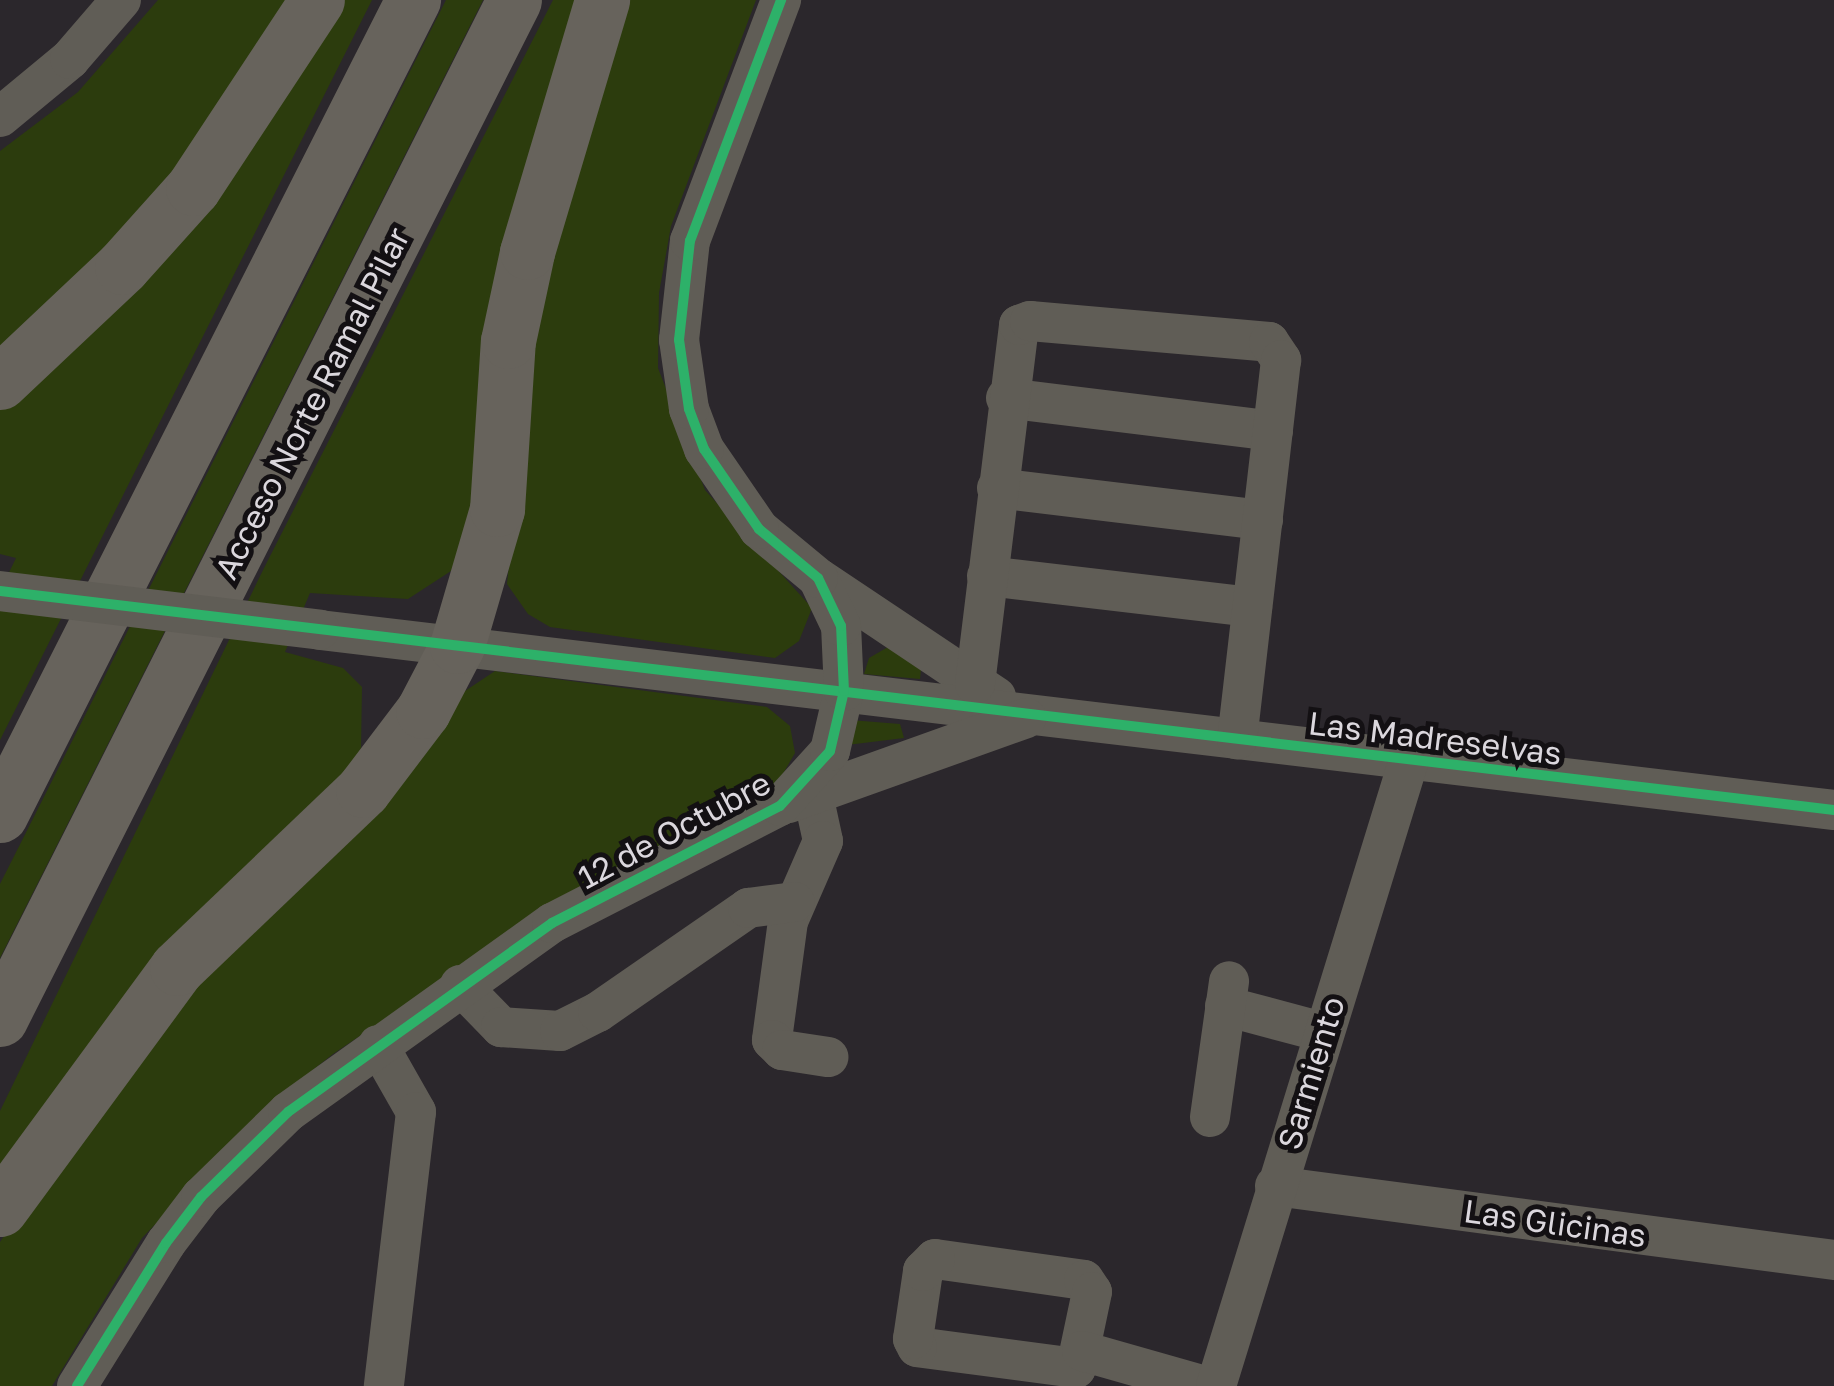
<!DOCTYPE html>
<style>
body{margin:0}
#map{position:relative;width:1834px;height:1386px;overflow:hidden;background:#2b272c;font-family:"Golos Text",sans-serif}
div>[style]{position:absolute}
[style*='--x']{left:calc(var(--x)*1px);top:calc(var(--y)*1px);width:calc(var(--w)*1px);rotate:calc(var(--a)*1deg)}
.green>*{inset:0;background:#2c3c0d}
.minor>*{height:40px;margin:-20px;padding:0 20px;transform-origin:20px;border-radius:20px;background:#605d56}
.highway>*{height:55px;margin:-27.5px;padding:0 27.5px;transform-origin:27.5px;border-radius:27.5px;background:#67635c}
.minor-bridge>*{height:40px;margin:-20px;padding:0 20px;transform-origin:20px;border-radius:20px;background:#605d56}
.cycleway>*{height:10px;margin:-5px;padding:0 5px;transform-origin:5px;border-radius:5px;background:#2db169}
span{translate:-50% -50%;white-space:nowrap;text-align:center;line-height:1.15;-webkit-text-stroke:10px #131013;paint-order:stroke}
.street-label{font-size:32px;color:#dbd7dd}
</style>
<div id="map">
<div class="green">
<i style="clip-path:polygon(158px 0,299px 0,144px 213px,0 349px,0 151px,78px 92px)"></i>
<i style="clip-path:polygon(340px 0,372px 0,0 740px,0 591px,16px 558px,0 554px,0 404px)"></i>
<i style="clip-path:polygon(446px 0,483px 0,0 958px,0 884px)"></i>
<i style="clip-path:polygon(553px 0,590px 0,475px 507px,451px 571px,408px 599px,310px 593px,285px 652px,343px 668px,362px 687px,361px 748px,346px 777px,0 1185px,0 1111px,264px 568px)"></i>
<i style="clip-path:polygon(630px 0,756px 0,671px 226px,659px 293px,658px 368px,705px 490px,812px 608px,799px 641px,775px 658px,550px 627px,528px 614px,507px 584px,532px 328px,551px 235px)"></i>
<i style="clip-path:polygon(888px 647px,921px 670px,920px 679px,864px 674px,869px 658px)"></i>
<i style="clip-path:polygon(495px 671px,767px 707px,790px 726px,795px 753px,777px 784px,559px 902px,333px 1054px,275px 1100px,142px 1238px,52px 1386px,0 1386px,0 1242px,62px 1148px,179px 995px,456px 697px)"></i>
<i style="clip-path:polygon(850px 720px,900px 724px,904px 738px,847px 745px)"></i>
</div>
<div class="minor">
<i style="--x:0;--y:117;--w:91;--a:-39.6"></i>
<i style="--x:70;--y:59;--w:78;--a:-49.2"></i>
<i style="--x:1006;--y:398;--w:269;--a:7"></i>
<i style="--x:997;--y:488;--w:268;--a:6.9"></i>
<i style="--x:987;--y:576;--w:267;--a:6.7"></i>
<i style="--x:820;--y:579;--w:212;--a:33.8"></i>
<i style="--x:320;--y:630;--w:1525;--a:6.78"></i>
<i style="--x:975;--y:684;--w:362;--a:-83"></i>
<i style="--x:1019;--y:325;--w:12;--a:-20"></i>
<i style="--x:1030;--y:321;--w:240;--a:5"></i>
<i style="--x:1269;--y:342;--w:22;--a:56"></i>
<i style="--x:1281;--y:360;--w:382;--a:96.6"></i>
<i style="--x:813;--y:795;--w:47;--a:77.7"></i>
<i style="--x:823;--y:841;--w:87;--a:113.6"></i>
<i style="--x:788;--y:921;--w:120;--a:97.7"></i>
<i style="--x:772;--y:1040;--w:14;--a:45"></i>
<i style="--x:782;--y:1050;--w:47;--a:8.7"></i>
<i style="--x:789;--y:803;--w:252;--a:-19.7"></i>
<i style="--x:460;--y:985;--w:59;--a:45.7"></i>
<i style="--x:501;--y:1027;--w:59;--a:3.9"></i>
<i style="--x:560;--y:1031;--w:42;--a:-26.6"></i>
<i style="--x:598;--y:1012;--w:183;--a:-34.7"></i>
<i style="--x:748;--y:908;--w:47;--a:-7.3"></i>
<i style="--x:1225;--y:1006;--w:101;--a:14.9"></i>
<i style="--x:378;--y:1045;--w:77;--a:60.4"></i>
<i style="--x:416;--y:1112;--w:276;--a:96.7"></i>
<i style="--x:1210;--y:1117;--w:137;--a:-82"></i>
<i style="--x:1275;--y:1186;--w:564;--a:7.54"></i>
<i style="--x:935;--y:1259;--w:150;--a:8"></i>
<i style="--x:1084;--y:1280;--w:14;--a:56"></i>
<i style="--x:1092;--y:1292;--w:78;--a:101.9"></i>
<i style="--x:1076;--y:1368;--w:160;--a:-172.5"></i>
<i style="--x:917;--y:1347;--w:9;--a:-117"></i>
<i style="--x:913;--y:1339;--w:69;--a:-81.6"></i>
<i style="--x:923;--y:1271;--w:17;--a:-45"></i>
<i style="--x:1082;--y:1351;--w:128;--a:15.9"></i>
<i style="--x:77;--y:1386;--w:168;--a:-58.1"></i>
<i style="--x:166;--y:1243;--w:58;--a:-52.7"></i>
<i style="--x:201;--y:1197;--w:122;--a:-44.3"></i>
<i style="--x:288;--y:1112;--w:325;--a:-35.6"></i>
<i style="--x:552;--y:923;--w:256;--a:-27.2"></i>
<i style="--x:780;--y:806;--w:74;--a:-47.7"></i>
<i style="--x:830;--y:751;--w:62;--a:-76.9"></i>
<i style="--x:844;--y:691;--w:65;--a:-92.6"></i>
<i style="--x:841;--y:626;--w:53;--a:-115.6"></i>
<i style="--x:818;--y:578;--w:77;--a:-140.3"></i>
<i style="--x:759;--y:529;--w:97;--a:-124.5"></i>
<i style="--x:704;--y:449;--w:43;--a:-110.6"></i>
<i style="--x:689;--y:409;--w:70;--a:-98.2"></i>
<i style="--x:679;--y:340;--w:100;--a:-83.7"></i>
<i style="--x:690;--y:241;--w:258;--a:-69.3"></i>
<i style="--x:1216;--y:1386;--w:655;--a:-72.87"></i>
</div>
<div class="highway">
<i style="--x:0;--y:382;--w:168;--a:-43.3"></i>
<i style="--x:122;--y:267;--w:106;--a:-48.1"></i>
<i style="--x:193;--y:188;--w:225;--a:-56.6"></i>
<i style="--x:0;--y:815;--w:914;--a:-63.13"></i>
<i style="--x:0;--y:1019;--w:1141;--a:-63.23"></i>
<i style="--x:0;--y:1209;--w:299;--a:-53.7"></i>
<i style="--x:177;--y:968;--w:257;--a:-43.7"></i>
<i style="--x:363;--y:790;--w:99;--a:-52.8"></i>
<i style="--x:423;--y:711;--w:73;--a:-62.4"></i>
<i style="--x:457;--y:646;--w:143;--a:-73.7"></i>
<i style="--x:497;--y:509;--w:168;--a:-86.3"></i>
<i style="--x:508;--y:341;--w:91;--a:-77.9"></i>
<i style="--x:527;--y:252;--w:263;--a:-73.4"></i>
</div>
<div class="minor-bridge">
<i style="--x:0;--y:591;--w:322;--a:6.9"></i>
</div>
<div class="cycleway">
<i style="--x:0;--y:591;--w:1847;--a:6.81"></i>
<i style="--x:77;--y:1386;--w:168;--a:-58.1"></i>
<i style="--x:166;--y:1243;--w:58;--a:-52.7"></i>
<i style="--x:201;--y:1197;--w:122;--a:-44.3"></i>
<i style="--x:288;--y:1112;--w:325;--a:-35.6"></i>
<i style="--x:552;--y:923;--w:256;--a:-27.2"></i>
<i style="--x:780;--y:806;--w:74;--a:-47.7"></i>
<i style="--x:830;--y:751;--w:62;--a:-76.9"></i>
<i style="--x:844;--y:691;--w:65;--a:-92.6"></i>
<i style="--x:841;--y:626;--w:53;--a:-115.6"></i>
<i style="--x:818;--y:578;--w:77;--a:-140.3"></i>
<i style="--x:759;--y:529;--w:97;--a:-124.5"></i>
<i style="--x:704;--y:449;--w:43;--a:-110.6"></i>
<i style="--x:689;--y:409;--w:70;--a:-98.2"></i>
<i style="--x:679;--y:340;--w:100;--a:-83.7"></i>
<i style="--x:690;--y:241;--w:258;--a:-69.3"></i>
</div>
<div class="street-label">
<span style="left:312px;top:403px;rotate:-63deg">Acceso Norte Ramal Pilar</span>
<span style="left:1435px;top:738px;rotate:7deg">Las Madreselvas</span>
<span style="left:674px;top:830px;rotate:-28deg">12 de Octubre</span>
<span style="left:1311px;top:1073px;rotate:-73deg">Sarmiento</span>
<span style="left:1555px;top:1223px;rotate:8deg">Las Glicinas</span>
</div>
</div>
